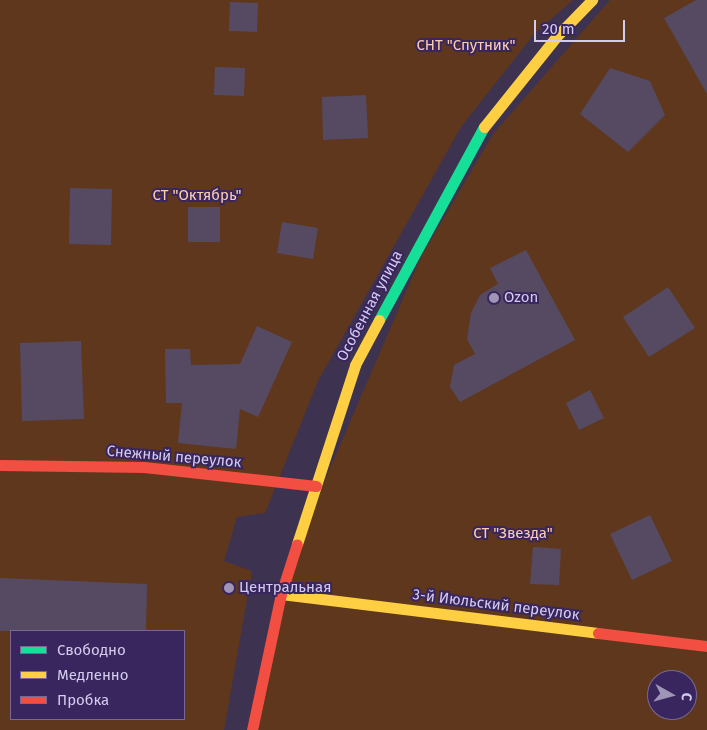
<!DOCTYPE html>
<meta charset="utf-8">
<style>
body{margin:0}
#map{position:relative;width:707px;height:730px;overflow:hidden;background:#3d3351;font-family:"Fira Sans",sans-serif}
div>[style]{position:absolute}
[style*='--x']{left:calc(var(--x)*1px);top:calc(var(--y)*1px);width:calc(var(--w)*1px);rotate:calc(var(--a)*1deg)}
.green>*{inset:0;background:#5e371c}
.building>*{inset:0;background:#564a62}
.fast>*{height:11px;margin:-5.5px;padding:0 5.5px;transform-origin:5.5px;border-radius:5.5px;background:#16e098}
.slow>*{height:11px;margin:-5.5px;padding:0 5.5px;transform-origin:5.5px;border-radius:5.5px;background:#ffcf43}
.jam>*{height:11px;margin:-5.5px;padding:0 5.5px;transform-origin:5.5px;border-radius:5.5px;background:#f24e42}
.dots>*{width:14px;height:14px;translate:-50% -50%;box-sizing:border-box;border:2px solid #39265e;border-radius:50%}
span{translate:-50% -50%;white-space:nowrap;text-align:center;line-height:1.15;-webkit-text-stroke:4px #39265e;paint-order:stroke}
.park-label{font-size:15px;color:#fdcead}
.poi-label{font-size:15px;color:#d4ccee}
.left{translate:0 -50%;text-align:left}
.street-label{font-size:15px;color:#d4ccee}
.legend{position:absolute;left:10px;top:630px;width:175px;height:90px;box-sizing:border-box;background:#39265e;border:1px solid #776898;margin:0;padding:6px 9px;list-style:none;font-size:15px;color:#d4ccee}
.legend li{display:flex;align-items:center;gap:10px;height:25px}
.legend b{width:25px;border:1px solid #776898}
.north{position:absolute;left:647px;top:670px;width:50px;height:50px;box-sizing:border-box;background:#39265e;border:1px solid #776898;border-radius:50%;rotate:97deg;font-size:14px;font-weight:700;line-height:20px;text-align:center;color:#d4ccee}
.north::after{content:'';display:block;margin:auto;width:18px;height:22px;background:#9f96b7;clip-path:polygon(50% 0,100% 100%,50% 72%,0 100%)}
.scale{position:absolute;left:534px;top:20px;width:91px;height:22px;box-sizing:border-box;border:2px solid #d4ccee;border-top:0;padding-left:6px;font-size:15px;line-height:18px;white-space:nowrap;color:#d4ccee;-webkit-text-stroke:4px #39265e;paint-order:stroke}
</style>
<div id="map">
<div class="green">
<i style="clip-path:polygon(evenodd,0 0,573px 0,535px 33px,461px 127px,318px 381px,265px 513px,237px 517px,224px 561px,252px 571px,224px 730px,0 730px,0 0,11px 631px,184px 631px,184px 719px,11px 719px,11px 631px)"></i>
<i style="clip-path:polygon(evenodd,610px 0,707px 0,707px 730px,252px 730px,281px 582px,421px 257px,493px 134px,610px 0,657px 680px,687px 680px,687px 710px,657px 710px,657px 680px)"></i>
</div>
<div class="building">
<i style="clip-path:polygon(696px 0,707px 0,707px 94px,664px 18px)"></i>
<i style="clip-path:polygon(230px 2px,258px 3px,257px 32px,229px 31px)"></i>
<i style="clip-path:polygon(215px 67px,245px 68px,244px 96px,214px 95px)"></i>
<i style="clip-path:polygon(610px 68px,650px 81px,665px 115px,628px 152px,580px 114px)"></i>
<i style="clip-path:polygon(366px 95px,368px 138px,323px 140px,322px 97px)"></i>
<i style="clip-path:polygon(70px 188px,112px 189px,111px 245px,69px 244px)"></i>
<i style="clip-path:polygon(188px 207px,220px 207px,220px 242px,188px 242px)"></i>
<i style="clip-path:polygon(282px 222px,318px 228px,313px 259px,277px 253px)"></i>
<i style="clip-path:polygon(526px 250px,575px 340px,460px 402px,450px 387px,454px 365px,475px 354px,467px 339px,471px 313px,480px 295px,498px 284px,490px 268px)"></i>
<i style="clip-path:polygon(668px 287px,695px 328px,649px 357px,623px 317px)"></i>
<i style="clip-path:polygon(257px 326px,292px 342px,258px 417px,240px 409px,236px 449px,178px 443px,182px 403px,166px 403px,165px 349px,190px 349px,191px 365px,240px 364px)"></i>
<i style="clip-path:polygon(81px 341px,84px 419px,22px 421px,20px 343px)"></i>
<i style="clip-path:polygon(590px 390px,604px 418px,579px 430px,566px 403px)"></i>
<i style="clip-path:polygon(650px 515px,672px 561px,632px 580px,610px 534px)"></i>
<i style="clip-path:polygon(533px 547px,561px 549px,559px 585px,530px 584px)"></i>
<i style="clip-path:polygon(0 578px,147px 584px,146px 631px,0 631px)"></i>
</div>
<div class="fast">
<i style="--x:379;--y:320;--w:220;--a:-61.5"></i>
</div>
<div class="slow">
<i style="--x:484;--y:127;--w:115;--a:-51.3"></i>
<i style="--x:556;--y:37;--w:52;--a:-45.8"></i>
<i style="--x:297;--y:544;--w:188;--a:-72"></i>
<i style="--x:355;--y:365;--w:51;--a:-61.9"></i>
<i style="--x:281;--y:594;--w:319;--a:7"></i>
</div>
<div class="jam">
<i style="--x:0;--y:465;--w:144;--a:0.8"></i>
<i style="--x:144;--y:467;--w:173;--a:6.3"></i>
<i style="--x:598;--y:633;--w:110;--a:6.8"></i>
<i style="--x:252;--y:730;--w:139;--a:-78"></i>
<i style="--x:281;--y:594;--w:52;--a:-72.3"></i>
</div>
<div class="dots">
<i style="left:494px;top:298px;background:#9f96b7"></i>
<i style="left:229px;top:588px;background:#9f96b7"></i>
</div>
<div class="park-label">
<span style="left:466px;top:46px">СНТ "Спутник"</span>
<span style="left:197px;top:196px">СТ "Октябрь"</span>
<span style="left:513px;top:534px">СТ "Звезда"</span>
</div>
<div class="poi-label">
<span class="left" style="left:504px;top:298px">Ozon</span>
<span class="left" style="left:239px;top:588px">Центральная</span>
</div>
<div class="street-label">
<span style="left:370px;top:306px;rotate:-62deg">Особенная улица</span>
<span style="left:174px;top:457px;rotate:5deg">Снежный переулок</span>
<span style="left:496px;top:605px;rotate:7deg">3-й Июльский переулок</span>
</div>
<ul class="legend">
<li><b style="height:6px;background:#16e098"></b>Свободно</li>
<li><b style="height:6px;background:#ffcf43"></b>Медленно</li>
<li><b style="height:6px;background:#f24e42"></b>Пробка</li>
</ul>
<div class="north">С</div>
<div class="scale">20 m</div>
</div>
